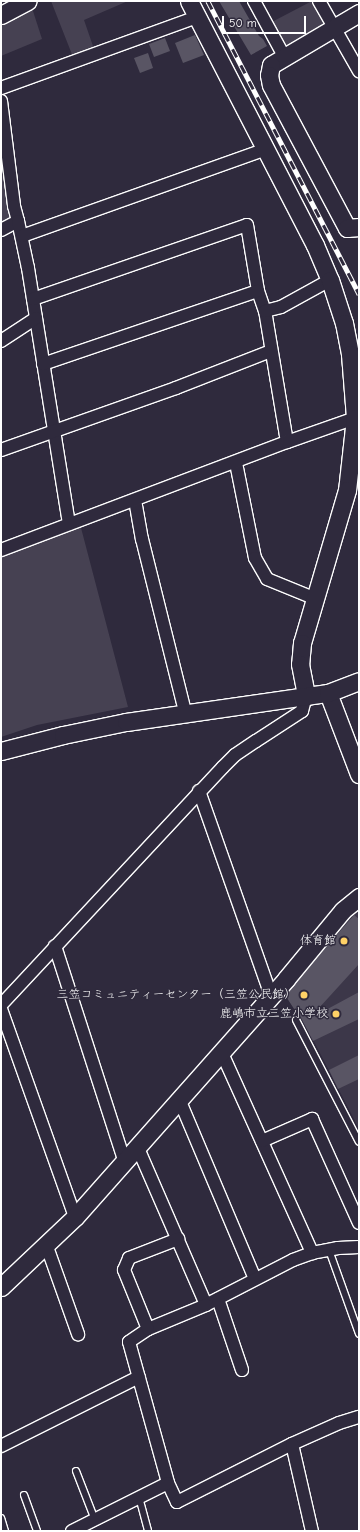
<!DOCTYPE html>
<meta charset="utf-8">
<style>
body{margin:0}
#map{position:relative;width:360px;height:1532px;overflow:hidden;background:#2f2a3d;font-family:"Comic Neue","Klee One",sans-serif}
div>[style]{position:absolute}
[style*='--x']{left:calc(var(--x)*1px);top:calc(var(--y)*1px);width:calc(var(--w)*1px);rotate:calc(var(--a)*1deg)}
.built>*{inset:0;background:#3c3749}
.green>*{inset:0;background:#464152}
.building>*{inset:0;background:#595564}
.roads{filter:drop-shadow(1px 0 #fff) drop-shadow(-1px 0 #fff) drop-shadow(0 1px #fff) drop-shadow(0 -1px #fff)}
.lane>*{height:6px;margin:-3px;padding:0 3px;transform-origin:3px;border-radius:3px;background:#2f2a3d}
.street>*{height:12px;margin:-6px;padding:0 6px;transform-origin:6px;border-radius:6px;background:#2f2a3d}
.secondary>*{height:17px;margin:-8.5px;padding:0 8.5px;transform-origin:8.5px;border-radius:8.5px;background:#2f2a3d}
.rail>*{height:4.5px;margin-top:-2.25px;transform-origin:0;background:repeating-linear-gradient(90deg,#2f2a3d 0 9px,#fff 0 18px);box-sizing:border-box;border-block:1px solid #fff}
.dots>*{width:11px;height:11px;translate:-50% -50%;box-sizing:border-box;border:2px solid #2f2a3d;border-radius:50%}
span{translate:-50% -50%;white-space:nowrap;text-align:center;line-height:1.15;-webkit-text-stroke:3px #2f2a3d;paint-order:stroke}
.poi-label{font-size:12px;color:#fff}
.right{translate:-100% -50%;text-align:right}
.frame{position:absolute;inset:0;border:2px solid #fff;pointer-events:none}
.scale{position:absolute;left:222px;top:16px;width:84px;height:18px;box-sizing:border-box;border:2px solid #fff;border-top:0;padding-left:5px;font-size:12px;line-height:14px;white-space:nowrap;color:#fff;-webkit-text-stroke:3px #2f2a3d;paint-order:stroke}
</style>
<div id="map">
<div class="built">
<i style="clip-path:polygon(359px 905px,359px 1129px,302px 1018px,324px 1011px,321px 1000px,333px 991px,302px 970px)"></i>
</div>
<div class="green">
<i style="clip-path:polygon(51px 1px,128px 1px,84px 20px,94px 49px,73px 57px)"></i>
<i style="clip-path:polygon(312px 1px,317px 1px,333px 28px,285px 55px,268px 24px)"></i>
<i style="clip-path:polygon(32px 8px,42px 39px,1px 56px,1px 22px)"></i>
<i style="clip-path:polygon(1px 151px,10px 218px,1px 223px)"></i>
<i style="clip-path:polygon(80px 524px,128px 707px,37px 725px,1px 737px,1px 554px)"></i>
</div>
<div class="building">
<i style="clip-path:polygon(219px 1px,239px 1px,259px 36px,263px 39px,267px 46px,251px 55px)"></i>
<i style="clip-path:polygon(195px 35px,204px 55px,183px 63px,175px 43px)"></i>
<i style="clip-path:polygon(165px 38px,170px 51px,154px 57px,149px 44px)"></i>
<i style="clip-path:polygon(148px 53px,153px 68px,140px 73px,134px 58px)"></i>
<i style="clip-path:polygon(354px 915px,359px 919px,359px 964px,309px 1019px,359px 992px,359px 1019px,313px 1041px,299px 1014px,298px 1015px,285px 995px)"></i>
<i style="clip-path:polygon(359px 1055px,359px 1079px,338px 1089px,329px 1070px)"></i>
</div>
<div class="roads">
<div class="lane">
<i style="--x:296;--y:1020;--w:137;--a:62.7"></i>
<i style="--x:329;--y:1250;--w:89;--a:70.3"></i>
<i style="--x:76;--y:1471;--w:53;--a:68.8"></i>
<i style="--x:24;--y:1495;--w:38;--a:70"></i>
<i style="--x:139;--y:1497;--w:35;--a:75"></i>
<i style="--x:1;--y:1518;--w:14;--a:73"></i>
</div>
<div class="street">
<i style="--x:254;--y:1;--w:63;--a:61.4"></i>
<i style="--x:319;--y:1;--w:81;--a:60.3"></i>
<i style="--x:1;--y:88;--w:208;--a:-19.9"></i>
<i style="--x:1;--y:101;--w:106;--a:82.9"></i>
<i style="--x:14;--y:206;--w:16;--a:75"></i>
<i style="--x:18;--y:221;--w:19;--a:152"></i>
<i style="--x:18;--y:221;--w:48;--a:78"></i>
<i style="--x:28;--y:268;--w:259;--a:80.9"></i>
<i style="--x:22;--y:236;--w:259;--a:-19.6"></i>
<i style="--x:33;--y:299;--w:226;--a:-19.1"></i>
<i style="--x:247;--y:225;--w:67;--a:80.5"></i>
<i style="--x:258;--y:291;--w:21;--a:71"></i>
<i style="--x:1;--y:341;--w:42;--a:-33.3"></i>
<i style="--x:43;--y:364;--w:227;--a:-18.8"></i>
<i style="--x:287;--y:442;--w:133;--a:-99.5"></i>
<i style="--x:265;--y:311;--w:16;--a:-14"></i>
<i style="--x:281;--y:307;--w:56;--a:-28.9"></i>
<i style="--x:1;--y:450;--w:186;--a:-19.5"></i>
<i style="--x:176;--y:388;--w:102;--a:-21.3"></i>
<i style="--x:236;--y:463;--w:97;--a:78.7"></i>
<i style="--x:255;--y:558;--w:24;--a:60"></i>
<i style="--x:267;--y:579;--w:53;--a:22.2"></i>
<i style="--x:135;--y:500;--w:40;--a:80"></i>
<i style="--x:142;--y:539;--w:181;--a:76"></i>
<i style="--x:1;--y:550;--w:306;--a:-20.7"></i>
<i style="--x:287;--y:442;--w:72;--a:-19.4"></i>
<i style="--x:199;--y:791;--w:216;--a:70.6"></i>
<i style="--x:55;--y:946;--w:225;--a:72.1"></i>
<i style="--x:1;--y:1005;--w:325;--a:-47"></i>
<i style="--x:223;--y:767;--w:17;--a:-45"></i>
<i style="--x:235;--y:755;--w:25;--a:-34"></i>
<i style="--x:256;--y:741;--w:55;--a:-33.1"></i>
<i style="--x:302;--y:711;--w:16;--a:-75"></i>
<i style="--x:1;--y:1009;--w:221;--a:70.4"></i>
<i style="--x:221;--y:1051;--w:222;--a:65.7"></i>
<i style="--x:179;--y:1099;--w:195;--a:67.1"></i>
<i style="--x:262;--y:1141;--w:55;--a:-23.7"></i>
<i style="--x:312;--y:1119;--w:114;--a:65.7"></i>
<i style="--x:137;--y:1146;--w:173;--a:66.5"></i>
<i style="--x:46;--y:1244;--w:96;--a:70.4"></i>
<i style="--x:359;--y:1247;--w:21;--a:177"></i>
<i style="--x:338;--y:1248;--w:26;--a:169"></i>
<i style="--x:312;--y:1253;--w:20;--a:160"></i>
<i style="--x:293;--y:1260;--w:98;--a:152.7"></i>
<i style="--x:206;--y:1305;--w:63;--a:157.5"></i>
<i style="--x:148;--y:1329;--w:23;--a:146"></i>
<i style="--x:129;--y:1342;--w:146;--a:74.5"></i>
<i style="--x:168;--y:1483;--w:21;--a:65"></i>
<i style="--x:177;--y:1502;--w:129;--a:-26.8"></i>
<i style="--x:292;--y:1444;--w:51;--a:-24.1"></i>
<i style="--x:339;--y:1423;--w:21;--a:-17"></i>
<i style="--x:218;--y:1299;--w:75;--a:71.3"></i>
<i style="--x:148;--y:1329;--w:64;--a:-112.1"></i>
<i style="--x:124;--y:1270;--w:13;--a:-67"></i>
<i style="--x:129;--y:1258;--w:53;--a:-21.2"></i>
<i style="--x:292;--y:1444;--w:89;--a:77.1"></i>
<i style="--x:1;--y:1446;--w:154;--a:-26.6"></i>
<i style="--x:72;--y:1531;--w:107;--a:-26.6"></i>
</div>
<div class="secondary">
<i style="--x:189;--y:1;--w:275;--a:62.7"></i>
<i style="--x:315;--y:245;--w:38;--a:67"></i>
<i style="--x:330;--y:280;--w:45;--a:72"></i>
<i style="--x:344;--y:323;--w:32;--a:79"></i>
<i style="--x:350;--y:354;--w:64;--a:85.5"></i>
<i style="--x:355;--y:418;--w:72;--a:96.3"></i>
<i style="--x:347;--y:490;--w:159;--a:106.4"></i>
<i style="--x:302;--y:643;--w:21;--a:95"></i>
<i style="--x:300;--y:664;--w:33;--a:79"></i>
<i style="--x:359;--y:13;--w:102;--a:149.4"></i>
<i style="--x:271;--y:65;--w:10;--a:101"></i>
<i style="--x:269;--y:75;--w:10;--a:79"></i>
<i style="--x:271;--y:85;--w:162;--a:62"></i>
<i style="--x:347;--y:228;--w:12;--a:-5"></i>
<i style="--x:1;--y:15;--w:30;--a:-28"></i>
<i style="--x:328;--y:693;--w:87;--a:69.1"></i>
<i style="--x:1;--y:751;--w:64;--a:-14.5"></i>
<i style="--x:63;--y:735;--w:64;--a:-11.7"></i>
<i style="--x:126;--y:722;--w:204;--a:-8.2"></i>
<i style="--x:328;--y:693;--w:33;--a:-21"></i>
<i style="--x:1;--y:1287;--w:102;--a:-43.4"></i>
<i style="--x:75;--y:1217;--w:318;--a:-48.4"></i>
<i style="--x:286;--y:979;--w:89;--a:-50.4"></i>
<i style="--x:343;--y:910;--w:21;--a:-39"></i>
</div>
</div>
<div class="rail">
<i style="--x:208;--y:1;--w:330;--a:62.7"></i>
</div>
<div class="dots">
<i style="left:344px;top:941px;background:#ffd166"></i>
<i style="left:304px;top:995px;background:#ffd166"></i>
<i style="left:336px;top:1014px;background:#ffd166"></i>
</div>
<div class="poi-label">
<span class="right" style="left:336px;top:941px">体育館</span>
<span class="right" style="left:296px;top:995px">三笠コミュニティーセンター（三笠公民館）</span>
<span class="right" style="left:328px;top:1014px">鹿嶋市立三笠小学校</span>
</div>
<div class="frame"></div>
<div class="scale">50 m</div>
</div>
